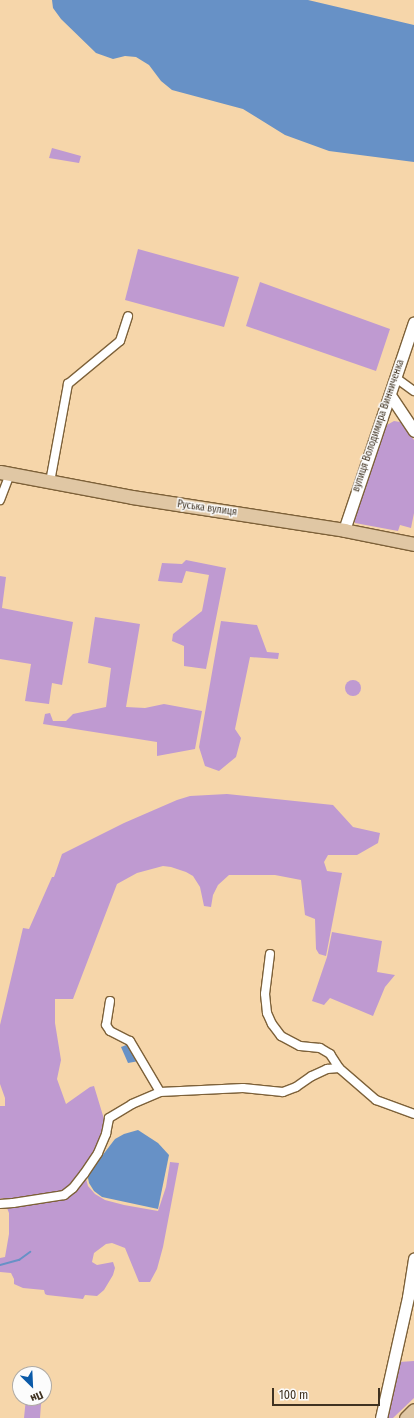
<!DOCTYPE html>
<meta charset="utf-8">
<style>
body{margin:0}
#map{position:relative;width:414px;height:1418px;overflow:hidden;background:#f6d6aa;font-family:"Fira Sans Condensed",sans-serif}
div>[style]{position:absolute}
[style*='--x']{left:calc(var(--x)*1px);top:calc(var(--y)*1px);width:calc(var(--w)*1px);rotate:calc(var(--a)*1deg)}
.green>*{inset:0;background:#bf9ad1}
.round{border-radius:50%}
.water>*{inset:0;background:#6791c6}
.stream>*{height:2px;margin:-1px;padding:0 1px;transform-origin:1px;border-radius:1px;background:#6791c6}
.roads{filter:drop-shadow(1px 0 #7d6139) drop-shadow(-1px 0 #7d6139) drop-shadow(0 1px #7d6139) drop-shadow(0 -1px #7d6139)}
.street>*{height:8px;margin:-4px;padding:0 4px;transform-origin:4px;border-radius:4px;background:#fff}
.secondary>*{height:11px;margin:-5.5px;padding:0 5.5px;transform-origin:5.5px;border-radius:5.5px;background:#fff}
.primary>*{height:13px;margin:-6.5px;padding:0 6.5px;transform-origin:6.5px;border-radius:6.5px;background:#e0c7a4}
span{translate:-50% -50%;white-space:nowrap;text-align:center;line-height:1.15;-webkit-text-stroke:3px #fcfcfc;paint-order:stroke}
.street-label{font-size:10px;color:#3f3221}
.north{position:absolute;left:12px;top:1366px;width:40px;height:40px;box-sizing:border-box;background:#fcfcfc;border:1px solid #b0aba4;border-radius:50%;rotate:156deg;font-size:11px;font-weight:700;line-height:16px;text-align:center;color:#3f3221}
.north::after{content:'';display:block;margin:auto;width:14px;height:18px;background:#0b5aa8;clip-path:polygon(50% 0,100% 100%,50% 72%,0 100%)}
.scale{position:absolute;left:272px;top:1388px;width:108px;height:18px;box-sizing:border-box;border:2px solid #3f3221;border-top:0;padding-left:5px;font-size:12px;line-height:14px;white-space:nowrap;color:#3f3221;-webkit-text-stroke:3px #fcfcfc;paint-order:stroke}
</style>
<div id="map">
<div class="green">
<i style="clip-path:polygon(52px 148px,81px 156px,79px 163px,49px 158px)"></i>
<i style="clip-path:polygon(138px 249px,239px 277px,224px 327px,125px 300px)"></i>
<i style="clip-path:polygon(260px 282px,390px 329px,376px 371px,246px 326px)"></i>
<i style="clip-path:polygon(394px 421px,400px 422px,414px 440px,414px 513px,411px 528px,400px 525px,398px 531px,355px 523px,354px 521px,385px 426px)"></i>
<i style="clip-path:polygon(186px 560px,226px 568px,206px 669px,184px 666px,184px 646px,172px 641px,173px 634px,202px 611px,209px 575px,186px 571px,182px 583px,158px 581px,162px 563px,182px 564px)"></i>
<i style="clip-path:polygon(0 576px,6px 577px,2px 608px,73px 622px,62px 685px,52px 683px,49px 704px,25px 701px,31px 664px,0 659px)"></i>
<i style="clip-path:polygon(95px 617px,140px 624px,126px 707px,145px 708px,164px 704px,202px 711px,195px 749px,157px 756px,157px 742px,43px 724px,45px 714px,50px 713px,53px 721px,66px 721px,73px 714px,106px 707px,111px 668px,88px 663px)"></i>
<i style="clip-path:polygon(221px 621px,257px 625px,267px 652px,279px 653px,278px 659px,250px 657px,235px 729px,241px 738px,236px 757px,219px 771px,205px 766px,199px 747px)"></i>
<i class="round" style="left:345px;top:680px;width:16px;height:16px"></i>
<i style="clip-path:polygon(227px 794px,333px 805px,353px 827px,380px 833px,378px 843px,357px 855px,328px 855px,324px 862px,327px 871px,342px 873px,326px 956px,319px 954px,316px 949px,315px 919px,305px 915px,301px 880px,275px 875px,229px 875px,218px 885px,213px 895px,211px 907px,204px 906px,200px 887px,193px 876px,186px 872px,171px 867px,163px 866px,137px 873px,117px 884px,73px 999px,55px 999px,55px 1023px,61px 1060px,57px 1079px,66px 1104px,90px 1087px,94px 1086px,104px 1119px,104px 1133px,96px 1150px,79px 1173px,86px 1179px,88px 1186px,95px 1194px,105px 1200px,124px 1205px,158px 1211px,166px 1187px,170px 1162px,179px 1163px,163px 1247px,157px 1269px,150px 1282px,139px 1282px,125px 1248px,112px 1243px,106px 1244px,94px 1253px,92px 1262px,97px 1265px,113px 1262px,115px 1268px,113px 1275px,104px 1290px,97px 1296px,85px 1295px,83px 1299px,47px 1295px,45px 1294px,44px 1290px,23px 1288px,14px 1284px,14px 1279px,11px 1273px,0 1272px,0 1258px,5px 1257px,9px 1234px,9px 1213px,3px 1198px,0 1199px,0 1106px,5px 1106px,5px 1098px,0 1084px,0 1025px,23px 928px,29px 929px,52px 877px,54px 877px,62px 854px,124px 823px,177px 800px,190px 796px)"></i>
<i style="clip-path:polygon(332px 932px,382px 941px,377px 972px,395px 975px,385px 987px,373px 1016px,330px 998px,324px 1005px,312px 1001px,327px 957px)"></i>
<i style="clip-path:polygon(414px 1361px,414px 1398px,393px 1418px,384px 1418px,399px 1362px)"></i>
<i style="clip-path:polygon(44px 1378px,49px 1379px,49px 1382px,47px 1394px,41px 1404px,40px 1418px,24px 1418px,26px 1398px,44px 1398px)"></i>
</div>
<div class="water">
<i style="clip-path:polygon(52px 0,308px 0,414px 25px,414px 162px,329px 151px,285px 135px,243px 109px,172px 90px,161px 81px,149px 65px,136px 57px,125px 56px,113px 59px,96px 53px,61px 19px,53px 8px)"></i>
<i style="clip-path:polygon(129px 1044px,139px 1061px,128px 1063px,121px 1047px)"></i>
<i style="clip-path:polygon(138px 1130px,158px 1143px,169px 1155px,158px 1209px,102px 1197px,94px 1191px,89px 1183px,88px 1178px,92px 1169px,115px 1139px,124px 1134px)"></i>
</div>
<div class="stream">
<i style="--x:0;--y:1265;--w:20;--a:-15"></i>
<i style="--x:19;--y:1260;--w:14;--a:-36"></i>
</div>
<div class="roads">
<div class="street">
<i style="--x:396;--y:378;--w:22;--a:36"></i>
<i style="--x:50;--y:482;--w:100;--a:-79.6"></i>
<i style="--x:68;--y:384;--w:67;--a:-39.6"></i>
<i style="--x:120;--y:341;--w:26;--a:-72"></i>
<i style="--x:0;--y:500;--w:28;--a:-69"></i>
<i style="--x:270;--y:954;--w:40;--a:97.1"></i>
<i style="--x:265;--y:994;--w:19;--a:84"></i>
<i style="--x:267;--y:1013;--w:12;--a:66"></i>
<i style="--x:272;--y:1024;--w:15;--a:53"></i>
<i style="--x:281;--y:1036;--w:21;--a:28"></i>
<i style="--x:300;--y:1046;--w:20;--a:6"></i>
<i style="--x:320;--y:1048;--w:12;--a:31"></i>
<i style="--x:330;--y:1054;--w:17;--a:57"></i>
<i style="--x:110;--y:1001;--w:24;--a:99"></i>
<i style="--x:106;--y:1025;--w:7;--a:56"></i>
<i style="--x:110;--y:1031;--w:22;--a:27"></i>
<i style="--x:130;--y:1041;--w:59;--a:59.5"></i>
<i style="--x:0;--y:1204;--w:13;--a:-4"></i>
<i style="--x:13;--y:1203;--w:52;--a:-8.9"></i>
<i style="--x:64;--y:1195;--w:11;--a:-38"></i>
<i style="--x:73;--y:1188;--w:18;--a:-52"></i>
<i style="--x:84;--y:1174;--w:25;--a:-56"></i>
<i style="--x:98;--y:1153;--w:21;--a:-67"></i>
<i style="--x:106;--y:1134;--w:16;--a:-79"></i>
<i style="--x:109;--y:1118;--w:27;--a:-31"></i>
<i style="--x:132;--y:1104;--w:30;--a:-23"></i>
<i style="--x:160;--y:1092;--w:83;--a:-2.8"></i>
<i style="--x:243;--y:1088;--w:40;--a:5.7"></i>
<i style="--x:283;--y:1092;--w:14;--a:-21"></i>
<i style="--x:296;--y:1087;--w:19;--a:-35"></i>
<i style="--x:312;--y:1076;--w:17;--a:-25"></i>
<i style="--x:327;--y:1069;--w:12;--a:-5"></i>
<i style="--x:339;--y:1068;--w:49;--a:40.9"></i>
<i style="--x:376;--y:1100;--w:40;--a:20.2"></i>
</div>
<div class="secondary">
<i style="--x:390;--y:395;--w:43;--a:56.3"></i>
<i style="--x:344;--y:530;--w:219;--a:-71.4"></i>
<i style="--x:381;--y:1418;--w:124;--a:-77.4"></i>
<i style="--x:408;--y:1297;--w:39;--a:-81"></i>
</div>
<div class="primary">
<i style="--x:0;--y:472;--w:134;--a:10.7"></i>
<i style="--x:132;--y:497;--w:215;--a:8.8"></i>
<i style="--x:344;--y:530;--w:71;--a:11.3"></i>
<i style="--x:406;--y:1418;--w:11;--a:-45"></i>
</div>
</div>
<div class="street-label">
<span style="left:379px;top:426px;rotate:-71deg">вулиця Володимира Винниченка</span>
<span style="left:207px;top:509px;rotate:8deg">Руська вулиця</span>
</div>
<div class="north">Пн</div>
<div class="scale">100 m</div>
</div>
